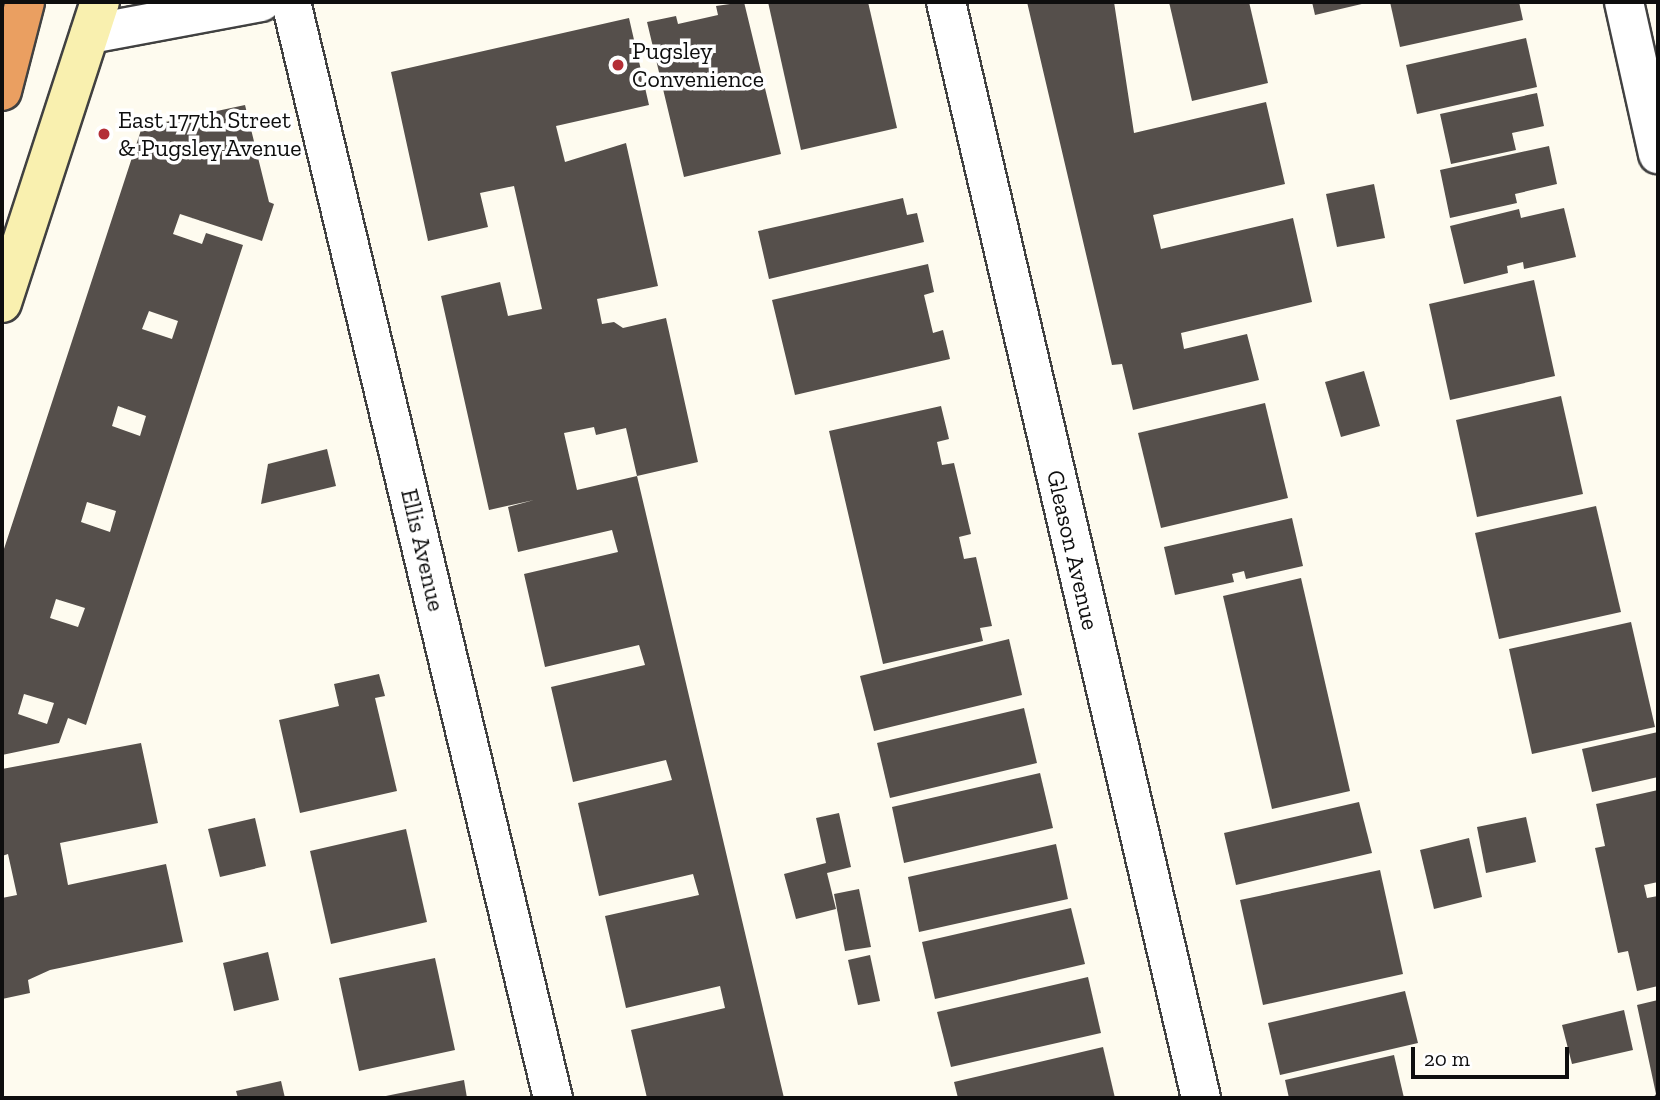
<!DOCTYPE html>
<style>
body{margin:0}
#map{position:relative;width:1660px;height:1100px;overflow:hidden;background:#fefbef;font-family:"Zilla Slab",serif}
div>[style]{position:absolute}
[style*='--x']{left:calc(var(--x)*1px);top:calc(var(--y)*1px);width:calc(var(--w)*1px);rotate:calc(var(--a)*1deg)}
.building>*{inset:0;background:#554f4b}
.roads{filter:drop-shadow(2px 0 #414141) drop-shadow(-2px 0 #414141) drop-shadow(0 2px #414141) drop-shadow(0 -2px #414141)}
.street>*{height:38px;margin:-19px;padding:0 19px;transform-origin:19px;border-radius:19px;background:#fff}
.secondary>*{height:38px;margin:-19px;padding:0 19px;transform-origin:19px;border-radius:19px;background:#f9f0af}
.highway>*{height:38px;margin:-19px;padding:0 19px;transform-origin:19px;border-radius:19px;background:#ea9f61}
.dots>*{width:19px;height:19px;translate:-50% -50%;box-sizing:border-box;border:4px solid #fff;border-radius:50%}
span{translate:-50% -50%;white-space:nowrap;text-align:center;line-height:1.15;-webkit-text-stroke:7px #fff;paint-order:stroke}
.poi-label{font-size:24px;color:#0e0e0e}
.left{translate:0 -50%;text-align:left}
.street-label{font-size:24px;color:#0e0e0e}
.frame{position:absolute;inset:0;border:4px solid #0e0e0e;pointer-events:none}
.scale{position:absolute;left:1411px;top:1047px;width:158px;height:32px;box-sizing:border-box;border:4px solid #0e0e0e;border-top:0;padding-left:9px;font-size:21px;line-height:24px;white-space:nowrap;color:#0e0e0e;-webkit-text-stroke:5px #fff;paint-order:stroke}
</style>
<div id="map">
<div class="building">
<i style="clip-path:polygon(744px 2px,781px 154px,684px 177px,647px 22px,676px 16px,678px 24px,718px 15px,716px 6px)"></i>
<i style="clip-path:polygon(768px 2px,868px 2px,897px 128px,801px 150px)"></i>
<i style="clip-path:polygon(1027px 2px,1114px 2px,1134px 133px,1266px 102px,1285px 184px,1153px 215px,1161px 249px,1293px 218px,1312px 302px,1181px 333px,1184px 349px,1247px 334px,1259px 380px,1133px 410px,1122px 364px,1112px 365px)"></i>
<i style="clip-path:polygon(1169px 2px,1249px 2px,1268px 83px,1192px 101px)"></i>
<i style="clip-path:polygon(1312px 2px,1366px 2px,1366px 3px,1315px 15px)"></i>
<i style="clip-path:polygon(1390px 2px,1519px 2px,1523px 20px,1400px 47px)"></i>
<i style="clip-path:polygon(evenodd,629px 18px,649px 105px,556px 126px,565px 162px,626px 143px,658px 286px,597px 299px,602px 324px,614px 322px,623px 328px,666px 318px,698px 462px,637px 476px,784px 1098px,647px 1098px,631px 1030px,725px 1008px,720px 986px,626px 1008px,605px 916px,699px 895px,693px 874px,599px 896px,578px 803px,672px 780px,666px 760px,573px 782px,551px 687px,645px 665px,639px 645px,545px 667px,524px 574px,618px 552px,612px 530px,518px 552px,508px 507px,534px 500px,489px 510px,441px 296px,500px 282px,508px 316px,542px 309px,514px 186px,480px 193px,488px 227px,428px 241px,391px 72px,629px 18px,594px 427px,596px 435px,626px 428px,637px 476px,577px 490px,564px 433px,594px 427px)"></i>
<i style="clip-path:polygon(1526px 38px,1537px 87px,1417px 114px,1406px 65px)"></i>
<i style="clip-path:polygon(1537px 93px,1544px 126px,1512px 133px,1516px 150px,1451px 164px,1440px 114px)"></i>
<i style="clip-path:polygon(evenodd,245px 105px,269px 202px,274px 204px,262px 241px,180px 214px,173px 234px,202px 244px,206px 233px,243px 245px,86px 725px,68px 718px,59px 743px,2px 755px,2px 555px,142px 127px,245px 105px,149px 311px,178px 321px,172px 339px,142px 329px,149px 311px,245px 105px,118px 406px,146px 416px,140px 436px,112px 426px,118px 406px,245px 105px,87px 502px,116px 511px,110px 532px,81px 522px,87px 502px,245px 105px,56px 599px,85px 608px,78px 627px,50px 618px,56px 599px,245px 105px,24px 694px,54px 703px,47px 724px,18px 714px,24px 694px)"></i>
<i style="clip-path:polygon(1549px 146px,1557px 184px,1515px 194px,1517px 203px,1450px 218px,1440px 170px)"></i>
<i style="clip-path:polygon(1374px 184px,1385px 238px,1337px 247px,1326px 194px)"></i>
<i style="clip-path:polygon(903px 198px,907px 215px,917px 213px,924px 242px,769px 279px,758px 231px)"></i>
<i style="clip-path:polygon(1564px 208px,1576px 257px,1524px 269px,1523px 262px,1507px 266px,1508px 273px,1464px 284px,1450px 226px,1519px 209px,1521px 218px)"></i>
<i style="clip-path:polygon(928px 264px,934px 292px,924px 295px,933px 333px,943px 330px,950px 359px,795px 395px,772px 300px)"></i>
<i style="clip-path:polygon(1534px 280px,1555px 376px,1450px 400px,1429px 304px)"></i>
<i style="clip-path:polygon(1364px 371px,1380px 426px,1341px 437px,1325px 382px)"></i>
<i style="clip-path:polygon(1561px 396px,1583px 494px,1477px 517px,1456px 420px)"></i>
<i style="clip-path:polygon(1265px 403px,1288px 498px,1161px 528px,1138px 433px)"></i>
<i style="clip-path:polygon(941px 406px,949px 439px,937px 442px,942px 465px,954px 463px,971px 534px,959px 537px,964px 559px,976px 557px,992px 626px,980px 628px,983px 641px,883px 664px,829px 431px)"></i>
<i style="clip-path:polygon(327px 449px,336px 486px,261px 504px,268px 464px)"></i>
<i style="clip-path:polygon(1596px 506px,1621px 612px,1499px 639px,1475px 533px)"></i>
<i style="clip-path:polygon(1292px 518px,1303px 566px,1246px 579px,1244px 571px,1232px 574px,1234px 582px,1175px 595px,1164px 547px)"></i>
<i style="clip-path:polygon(1301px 578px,1350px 791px,1272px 809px,1223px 596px)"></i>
<i style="clip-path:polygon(1631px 622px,1655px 727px,1532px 754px,1509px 649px)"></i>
<i style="clip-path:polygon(1009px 639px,1022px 695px,874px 731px,860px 676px)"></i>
<i style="clip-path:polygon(379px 674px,385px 696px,375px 698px,397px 791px,300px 813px,279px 720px,339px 706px,334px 684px)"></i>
<i style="clip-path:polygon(1024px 708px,1037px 763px,890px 798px,877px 743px)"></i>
<i style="clip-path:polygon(1658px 732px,1658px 777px,1592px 792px,1582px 749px)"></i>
<i style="clip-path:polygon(141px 743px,158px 823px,60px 843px,68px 885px,166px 864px,183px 942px,50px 970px,28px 980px,30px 993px,2px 999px,2px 898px,17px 895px,8px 854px,2px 856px,2px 769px)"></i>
<i style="clip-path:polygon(1040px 773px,1053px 828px,904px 863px,892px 807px)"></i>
<i style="clip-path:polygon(1658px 790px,1658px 882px,1644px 885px,1647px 898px,1658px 896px,1658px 986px,1637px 991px,1628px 951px,1618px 953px,1595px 848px,1605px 846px,1596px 804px)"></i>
<i style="clip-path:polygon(1359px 802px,1372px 853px,1236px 885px,1224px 833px)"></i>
<i style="clip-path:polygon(839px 813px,851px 867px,827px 873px,836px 909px,796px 919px,784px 874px,826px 863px,816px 818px)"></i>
<i style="clip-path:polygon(1526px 817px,1536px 862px,1486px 873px,1477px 827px)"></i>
<i style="clip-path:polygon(255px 818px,266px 866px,220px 877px,208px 829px)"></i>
<i style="clip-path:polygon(406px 829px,427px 922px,331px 944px,310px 851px)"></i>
<i style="clip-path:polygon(1469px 838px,1482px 897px,1434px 909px,1420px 850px)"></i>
<i style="clip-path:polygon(1056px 844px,1068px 899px,919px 932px,908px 877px)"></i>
<i style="clip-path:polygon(1380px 870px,1403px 974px,1263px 1005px,1240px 900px)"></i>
<i style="clip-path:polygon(859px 889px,871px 947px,845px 951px,834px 894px)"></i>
<i style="clip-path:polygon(1071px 908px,1085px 964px,935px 999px,922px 942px)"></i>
<i style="clip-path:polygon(268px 952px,279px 1000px,234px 1011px,223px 963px)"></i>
<i style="clip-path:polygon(870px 955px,880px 1001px,858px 1005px,848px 960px)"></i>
<i style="clip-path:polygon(435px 958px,455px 1050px,359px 1071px,339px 978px)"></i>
<i style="clip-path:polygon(1088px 977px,1101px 1033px,951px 1067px,937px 1012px)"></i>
<i style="clip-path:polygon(1405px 991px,1418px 1043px,1280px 1075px,1268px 1023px)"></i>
<i style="clip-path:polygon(1658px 1000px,1658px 1098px,1653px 1098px,1656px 1094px,1637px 1005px)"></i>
<i style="clip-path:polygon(1624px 1010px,1633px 1050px,1572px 1064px,1562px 1025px)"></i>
<i style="clip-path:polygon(1103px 1047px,1115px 1098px,958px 1098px,954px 1082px)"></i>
<i style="clip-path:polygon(1394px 1055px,1404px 1098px,1289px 1098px,1285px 1080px)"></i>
<i style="clip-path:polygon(464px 1080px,467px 1098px,382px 1098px,381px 1097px)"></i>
<i style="clip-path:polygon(281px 1081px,285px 1098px,238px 1098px,236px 1091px)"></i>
</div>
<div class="roads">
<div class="street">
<i style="--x:291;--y:2;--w:1127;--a:76.56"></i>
<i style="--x:946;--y:2;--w:1125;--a:76.9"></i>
<i style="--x:1624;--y:2;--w:156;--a:77.4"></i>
<i style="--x:90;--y:34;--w:174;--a:-10.6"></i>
</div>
<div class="secondary">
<i style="--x:2;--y:303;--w:317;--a:-72"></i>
</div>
<div class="highway">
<i style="--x:2;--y:91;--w:92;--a:-75.5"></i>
</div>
</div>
<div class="dots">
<i style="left:618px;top:65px;background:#b42f36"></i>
<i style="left:104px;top:134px;background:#b42f36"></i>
</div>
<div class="poi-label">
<span class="left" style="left:632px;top:65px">Pugsley<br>Convenience</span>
<span class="left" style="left:118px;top:134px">East 177th Street<br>&amp; Pugsley Avenue</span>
</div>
<div class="street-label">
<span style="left:423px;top:550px;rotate:77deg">Ellis Avenue</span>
<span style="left:1073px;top:550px;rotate:77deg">Gleason Avenue</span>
</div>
<div class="frame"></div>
<div class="scale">20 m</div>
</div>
